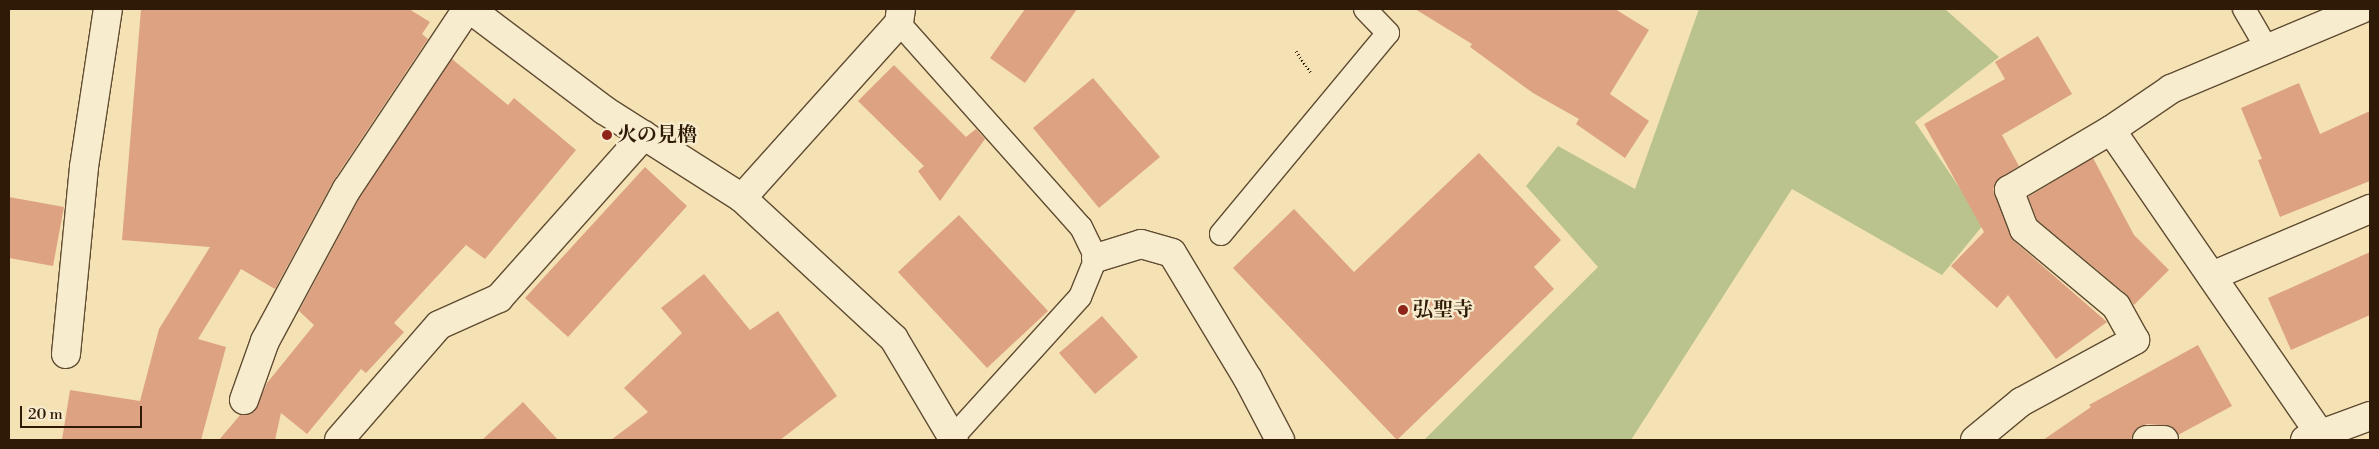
<!DOCTYPE html>
<meta charset="utf-8">
<style>
body{margin:0}
#map{position:relative;width:2379px;height:449px;overflow:hidden;background:#f5e2b4;font-family:"Libre Bodoni","Noto Serif JP",serif}
div>[style]{position:absolute}
[style*='--x']{left:calc(var(--x)*1px);top:calc(var(--y)*1px);width:calc(var(--w)*1px);rotate:calc(var(--a)*1deg)}
.green>*{inset:0;background:#bac38e}
.building>*{inset:0;background:#dda282}
.path>*{height:3px;margin-top:-1.5px;transform-origin:0;background:repeating-linear-gradient(90deg,#2f1a07 0 1px,transparent 0 3.5px)}
.roads{filter:drop-shadow(1px 0 #604c32) drop-shadow(-1px 0 #604c32) drop-shadow(0 1px #604c32) drop-shadow(0 -1px #604c32)}
.service>*{height:22px;margin:-11px;padding:0 11px;transform-origin:11px;border-radius:11px;background:#f8ecce}
.minor>*{height:28px;margin:-14px;padding:0 14px;transform-origin:14px;border-radius:14px;background:#f8ecce}
.dots>*{width:14px;height:14px;translate:-50% -50%;box-sizing:border-box;border:2px solid #f8ecce;border-radius:50%}
span{translate:-50% -50%;white-space:nowrap;text-align:center;line-height:1.15;-webkit-text-stroke:4.5px #f8ecce;paint-order:stroke}
.poi-label{font-size:20px;color:#2f1a07;font-weight:700}
.left{translate:0 -50%;text-align:left}
.frame{position:absolute;inset:0;border:10px solid #2f1a07;pointer-events:none}
.scale{position:absolute;left:20px;top:406px;width:122px;height:22px;box-sizing:border-box;border:2px solid #2f1a07;border-top:0;padding-left:6px;font-size:15px;line-height:18px;white-space:nowrap;color:#2f1a07;-webkit-text-stroke:4px #f8ecce;paint-order:stroke}
</style>
<div id="map">
<div class="green">
<i style="clip-path:polygon(1699px 9px,1945px 9px,1999px 57px,1915px 122px,1984px 224px,1942px 275px,1792px 189px,1631px 440px,1424px 440px,1598px 267px,1526px 186px,1558px 146px,1635px 189px)"></i>
</div>
<div class="building">
<i style="clip-path:polygon(141px 9px,409px 9px,430px 22px,422px 34px,428px 39px,334px 180px,275px 289px,241px 269px,198px 339px,226px 347px,201px 440px,62px 440px,70px 390px,140px 401px,159px 329px,210px 247px,122px 240px)"></i>
<i style="clip-path:polygon(1025px 9px,1077px 9px,1025px 83px,990px 58px)"></i>
<i style="clip-path:polygon(1415px 9px,1615px 9px,1649px 30px,1610px 94px,1649px 121px,1625px 158px,1576px 124px,1579px 119px,1533px 93px,1470px 47px,1472px 44px)"></i>
<i style="clip-path:polygon(2038px 36px,2072px 94px,2002px 135px,2019px 166px,2001px 177px,1993px 189px,2014px 241px,2107px 322px,2056px 359px,2008px 295px,1997px 308px,1951px 266px,1984px 232px,1924px 124px,2005px 79px,1995px 62px)"></i>
<i style="clip-path:polygon(452px 59px,508px 105px,514px 98px,576px 150px,485px 259px,466px 245px,394px 323px,404px 332px,366px 373px,361px 369px,307px 434px,281px 413px,275px 440px,219px 440px,240px 415px,254px 412px,267px 383px,314px 325px,299px 311px,360px 197px)"></i>
<i style="clip-path:polygon(894px 65px,966px 137px,976px 129px,985px 139px,940px 201px,918px 171px,924px 166px,858px 101px)"></i>
<i style="clip-path:polygon(1093px 78px,1160px 157px,1099px 208px,1033px 128px)"></i>
<i style="clip-path:polygon(2299px 83px,2320px 134px,2370px 111px,2370px 181px,2280px 217px,2258px 160px,2262px 159px,2241px 108px)"></i>
<i style="clip-path:polygon(1479px 153px,1561px 240px,1534px 267px,1554px 289px,1397px 440px,1233px 268px,1294px 209px,1354px 272px)"></i>
<i style="clip-path:polygon(2093px 158px,2134px 235px,2169px 270px,2134px 305px,2126px 294px,2037px 220px,2028px 197px)"></i>
<i style="clip-path:polygon(645px 167px,687px 206px,568px 337px,525px 298px)"></i>
<i style="clip-path:polygon(9px 197px,64px 207px,53px 266px,9px 258px)"></i>
<i style="clip-path:polygon(959px 215px,1048px 311px,987px 368px,898px 272px)"></i>
<i style="clip-path:polygon(2370px 252px,2370px 315px,2291px 350px,2268px 298px)"></i>
<i style="clip-path:polygon(704px 274px,750px 330px,778px 311px,837px 396px,780px 440px,611px 440px,648px 412px,624px 388px,682px 333px,661px 308px)"></i>
<i style="clip-path:polygon(1102px 316px,1138px 357px,1095px 394px,1059px 353px)"></i>
<i style="clip-path:polygon(2198px 345px,2232px 406px,2178px 435px,2171px 426px,2147px 424px,2134px 432px,2131px 440px,2043px 440px,2091px 407px,2089px 405px)"></i>
<i style="clip-path:polygon(523px 402px,558px 440px,482px 440px)"></i>
</div>
<div class="path">
<i style="--x:1296;--y:51;--w:27;--a:56"></i>
</div>
<div class="roads">
<div class="service">
<i style="--x:2244;--y:9;--w:44;--a:59.9"></i>
<i style="--x:899;--y:23;--w:273;--a:48.3"></i>
<i style="--x:1081;--y:227;--w:34;--a:64"></i>
<i style="--x:1096;--y:258;--w:42;--a:112.3"></i>
<i style="--x:1080;--y:297;--w:189;--a:132.2"></i>
<i style="--x:1221;--y:234;--w:261;--a:-50.3"></i>
<i style="--x:1388;--y:33;--w:33;--a:-134"></i>
</div>
<div class="minor">
<i style="--x:470;--y:9;--w:168;--a:37"></i>
<i style="--x:604;--y:110;--w:164;--a:32.5"></i>
<i style="--x:742;--y:198;--w:207;--a:42.8"></i>
<i style="--x:894;--y:339;--w:117;--a:59.3"></i>
<i style="--x:2111;--y:130;--w:368;--a:55.5"></i>
<i style="--x:742;--y:198;--w:235;--a:-48.1"></i>
<i style="--x:899;--y:23;--w:14;--a:-82"></i>
<i style="--x:1096;--y:258;--w:47;--a:-17.3"></i>
<i style="--x:1141;--y:244;--w:32;--a:16"></i>
<i style="--x:1172;--y:253;--w:147;--a:58.9"></i>
<i style="--x:1248;--y:379;--w:69;--a:62.3"></i>
<i style="--x:2212;--y:276;--w:172;--a:-23"></i>
<i style="--x:66;--y:354;--w:188;--a:-84.5"></i>
<i style="--x:84;--y:167;--w:160;--a:-81.4"></i>
<i style="--x:244;--y:400;--w:63;--a:-70.4"></i>
<i style="--x:265;--y:341;--w:173;--a:-61.7"></i>
<i style="--x:347;--y:189;--w:216;--a:-56.3"></i>
<i style="--x:339;--y:440;--w:152;--a:-49"></i>
<i style="--x:439;--y:325;--w:66;--a:-24.2"></i>
<i style="--x:499;--y:298;--w:218;--a:-48.3"></i>
<i style="--x:1975;--y:440;--w:60;--a:-39.6"></i>
<i style="--x:2021;--y:402;--w:130;--a:-28.5"></i>
<i style="--x:2135;--y:340;--w:39;--a:-119"></i>
<i style="--x:2116;--y:306;--w:120;--a:-140.1"></i>
<i style="--x:2024;--y:229;--w:42;--a:-111"></i>
<i style="--x:2009;--y:190;--w:118;--a:-30.5"></i>
<i style="--x:2111;--y:130;--w:73;--a:-34.3"></i>
<i style="--x:2171;--y:89;--w:206;--a:-22.8"></i>
<i style="--x:2147;--y:440;--w:17;--a:0"></i>
<i style="--x:2305;--y:440;--w:69;--a:-20.3"></i>
</div>
</div>
<div class="dots">
<i style="left:607px;top:135px;background:#8f2418"></i>
<i style="left:1403px;top:310px;background:#8f2418"></i>
</div>
<div class="poi-label">
<span class="left" style="left:617px;top:135px">火の見櫓</span>
<span class="left" style="left:1413px;top:310px">弘聖寺</span>
</div>
<div class="frame"></div>
<div class="scale">20 m</div>
</div>
